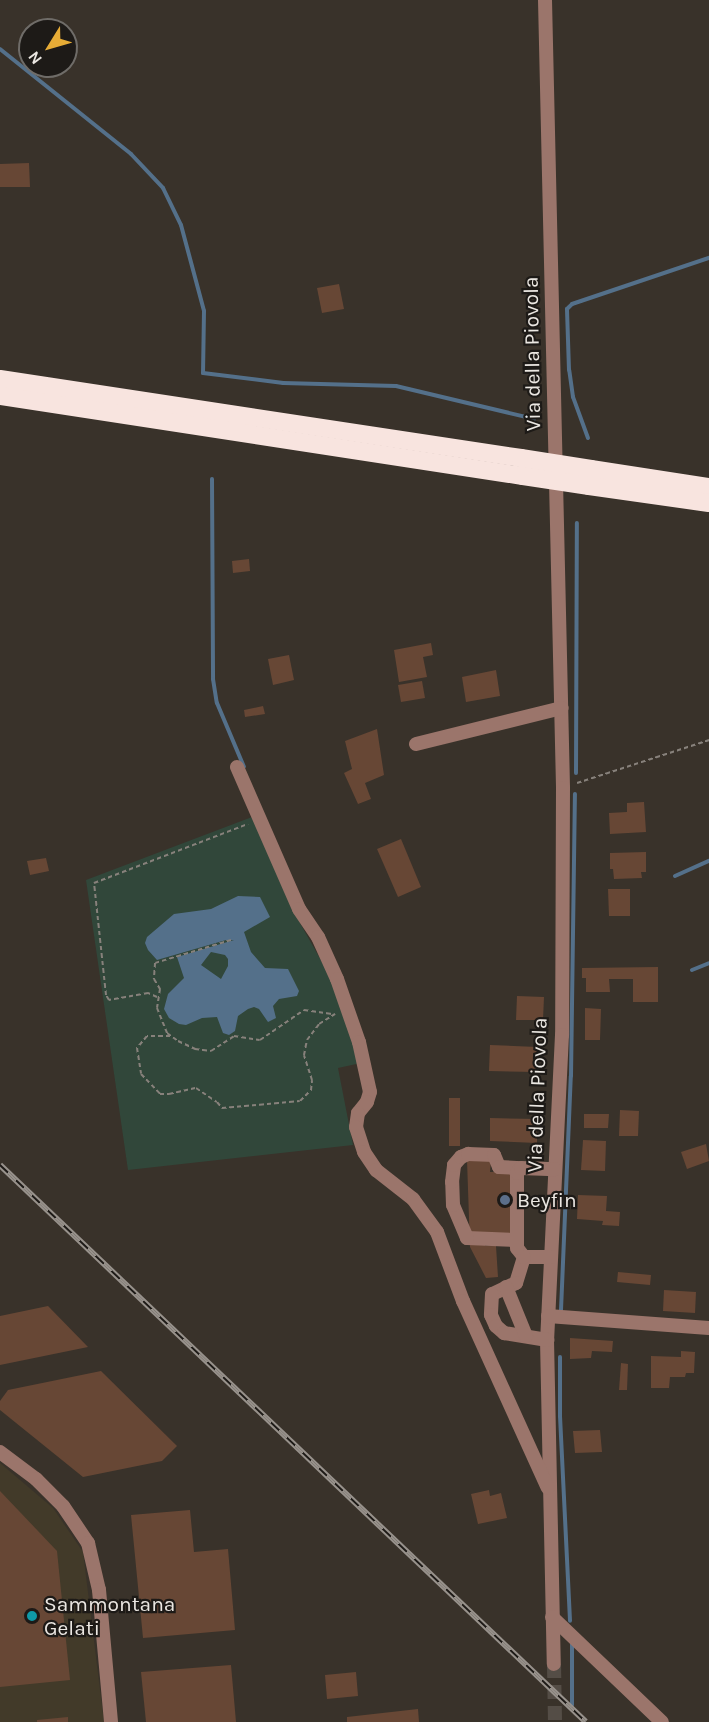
<!DOCTYPE html>
<style>
body{margin:0}
#map{position:relative;width:709px;height:1722px;overflow:hidden;background:#39322a;font-family:Karla,sans-serif}
div>[style]{position:absolute}
[style*='--x']{left:calc(var(--x)*1px);top:calc(var(--y)*1px);width:calc(var(--w)*1px);rotate:calc(var(--a)*1deg)}
.industrial>*{inset:0;background:#423a29}
.green>*{inset:0;background:#31473a}
.water>*{inset:0;background:#54708a}
.stream>*{height:4px;margin:-2px;padding:0 2px;transform-origin:2px;border-radius:2px;background:#54708a}
.building>*{inset:0;background:#674735}
.minor-tunnel>*{height:14px;margin-top:-7px;transform-origin:0;background:repeating-linear-gradient(90deg,#544d46 0 14px,transparent 0 21px)}
.path>*{height:2px;margin-top:-1px;transform-origin:0;background:repeating-linear-gradient(90deg,#87817b 0 4.5px,transparent 0 7.5px)}
.minor>*{height:14px;margin:-7px;padding:0 7px;transform-origin:7px;border-radius:7px;background:#9b756b}
.highway>*{height:18px;margin:-9px;padding:0 9px;transform-origin:9px;border-radius:9px;background:#f8e4df}
.rail>*{height:6px;margin-top:-3px;transform-origin:0;background:repeating-linear-gradient(90deg,#1d1a17 0 11px,#98928c 0 22px);box-sizing:border-box;border-block:2px solid #98928c}
.highway-bridge>*{height:18px;margin:-9px;padding:0 9px;transform-origin:9px;border-radius:9px;background:#f8e4df}
.dots>*{width:16px;height:16px;translate:-50% -50%;box-sizing:border-box;border:3px solid #1d1a17;border-radius:50%}
span{translate:-50% -50%;white-space:nowrap;text-align:center;line-height:1.15;-webkit-text-stroke:4.5px #1d1a17;paint-order:stroke}
.street-label{font-size:21px;color:#ebe7e2}
.poi-label{font-size:21px;color:#ebe7e2}
.left{translate:0 -50%;text-align:left}
.north{position:absolute;left:18px;top:18px;width:60px;height:60px;box-sizing:border-box;background:#1d1a17;border:2px solid #6f6c68;border-radius:50%;rotate:233deg;font-size:16px;font-weight:700;line-height:24px;text-align:center;color:#ebe7e2}
.north::after{content:'';display:block;margin:auto;width:21px;height:27px;background:#e7ac36;clip-path:polygon(50% 0,100% 100%,50% 72%,0 100%)}
</style>
<div id="map">
<div class="industrial">
<i style="clip-path:polygon(0 1463px,53px 1508px,83px 1552px,104px 1722px,0 1722px)"></i>
</div>
<div class="green">
<i style="clip-path:polygon(252px 817px,301px 925px,335px 985px,361px 1063px,338px 1068px,353px 1145px,128px 1170px,86px 880px)"></i>
</div>
<div class="water">
<i style="clip-path:polygon(evenodd,238px 896px,260px 897px,270px 917px,244px 932px,251px 952px,265px 968px,288px 969px,299px 991px,297px 996px,279px 999px,273px 1006px,276px 1018px,268px 1022px,259px 1009px,254px 1007px,248px 1009px,238px 1016px,235px 1031px,229px 1035px,223px 1033px,217px 1017px,202px 1018px,186px 1025px,179px 1024px,169px 1018px,164px 1009px,168px 994px,184px 978px,177px 957px,234px 940px,226px 940px,157px 960px,148px 950px,145px 943px,147px 937px,174px 914px,211px 909px,238px 896px,211px 952px,225px 955px,228px 959px,228px 966px,221px 979px,201px 965px,211px 952px)"></i>
</div>
<div class="stream">
<i style="--x:0;--y:49;--w:168;--a:38.7"></i>
<i style="--x:131;--y:154;--w:47;--a:46.7"></i>
<i style="--x:163;--y:188;--w:41;--a:64.1"></i>
<i style="--x:181;--y:225;--w:89;--a:75"></i>
<i style="--x:204;--y:311;--w:62;--a:90.9"></i>
<i style="--x:203;--y:373;--w:81;--a:7.1"></i>
<i style="--x:283;--y:383;--w:113;--a:1.5"></i>
<i style="--x:396;--y:386;--w:142;--a:13.4"></i>
<i style="--x:588;--y:438;--w:44;--a:-110.1"></i>
<i style="--x:573;--y:397;--w:27;--a:-98"></i>
<i style="--x:569;--y:370;--w:61;--a:-91.9"></i>
<i style="--x:567;--y:309;--w:7;--a:-45"></i>
<i style="--x:572;--y:304;--w:145;--a:-18.6"></i>
<i style="--x:212;--y:479;--w:200;--a:89.7"></i>
<i style="--x:213;--y:679;--w:24;--a:81"></i>
<i style="--x:217;--y:703;--w:69;--a:67.1"></i>
<i style="--x:576;--y:773;--w:250;--a:-89.8"></i>
<i style="--x:675;--y:876;--w:37;--a:-24"></i>
<i style="--x:692;--y:970;--w:18;--a:-22"></i>
<i style="--x:561;--y:1310;--w:234;--a:-87.6"></i>
<i style="--x:571;--y:1076;--w:282;--a:-89.2"></i>
<i style="--x:560;--y:1357;--w:59;--a:90"></i>
<i style="--x:560;--y:1416;--w:205;--a:87.2"></i>
<i style="--x:572;--y:1642;--w:63;--a:90"></i>
</div>
<div class="building">
<i style="clip-path:polygon(29px 163px,30px 187px,0 187px,0 164px)"></i>
<i style="clip-path:polygon(339px 284px,344px 309px,322px 313px,317px 288px)"></i>
<i style="clip-path:polygon(249px 559px,250px 571px,233px 573px,232px 561px)"></i>
<i style="clip-path:polygon(431px 643px,433px 655px,423px 657px,427px 677px,399px 682px,394px 650px)"></i>
<i style="clip-path:polygon(289px 655px,294px 680px,273px 685px,268px 659px)"></i>
<i style="clip-path:polygon(496px 670px,500px 696px,466px 702px,462px 677px)"></i>
<i style="clip-path:polygon(422px 681px,425px 698px,401px 702px,398px 685px)"></i>
<i style="clip-path:polygon(263px 706px,265px 714px,245px 717px,244px 710px)"></i>
<i style="clip-path:polygon(377px 729px,384px 775px,365px 783px,371px 799px,358px 804px,344px 773px,352px 769px,345px 741px)"></i>
<i style="clip-path:polygon(644px 802px,646px 832px,610px 834px,609px 813px,627px 812px,627px 803px)"></i>
<i style="clip-path:polygon(401px 839px,421px 887px,398px 897px,377px 849px)"></i>
<i style="clip-path:polygon(646px 852px,646px 872px,641px 872px,642px 878px,614px 879px,613px 869px,610px 869px,610px 853px)"></i>
<i style="clip-path:polygon(46px 858px,49px 871px,30px 875px,27px 861px)"></i>
<i style="clip-path:polygon(608px 889px,630px 889px,630px 916px,609px 916px)"></i>
<i style="clip-path:polygon(658px 967px,658px 1002px,633px 1002px,633px 979px,609px 979px,610px 992px,586px 992px,586px 978px,582px 978px,582px 968px)"></i>
<i style="clip-path:polygon(517px 996px,544px 997px,543px 1020px,516px 1020px)"></i>
<i style="clip-path:polygon(585px 1008px,601px 1009px,600px 1040px,585px 1040px)"></i>
<i style="clip-path:polygon(490px 1045px,537px 1047px,536px 1072px,489px 1071px)"></i>
<i style="clip-path:polygon(449px 1098px,460px 1098px,460px 1146px,449px 1146px)"></i>
<i style="clip-path:polygon(620px 1110px,639px 1111px,638px 1136px,619px 1136px)"></i>
<i style="clip-path:polygon(584px 1114px,609px 1114px,608px 1128px,584px 1128px)"></i>
<i style="clip-path:polygon(490px 1118px,537px 1119px,537px 1143px,490px 1141px)"></i>
<i style="clip-path:polygon(583px 1140px,606px 1141px,605px 1171px,581px 1170px)"></i>
<i style="clip-path:polygon(706px 1144px,709px 1161px,687px 1169px,681px 1152px)"></i>
<i style="clip-path:polygon(467px 1160px,491px 1160px,490px 1172px,524px 1172px,524px 1233px,485px 1233px,485px 1246px,496px 1246px,498px 1277px,486px 1278px,470px 1247px)"></i>
<i style="clip-path:polygon(578px 1195px,607px 1196px,606px 1211px,620px 1212px,619px 1226px,602px 1225px,603px 1221px,577px 1219px)"></i>
<i style="clip-path:polygon(618px 1272px,651px 1275px,650px 1285px,617px 1282px)"></i>
<i style="clip-path:polygon(664px 1290px,696px 1292px,695px 1313px,663px 1311px)"></i>
<i style="clip-path:polygon(48px 1306px,88px 1347px,0 1365px,0 1316px)"></i>
<i style="clip-path:polygon(570px 1338px,613px 1341px,612px 1352px,592px 1351px,591px 1358px,570px 1359px)"></i>
<i style="clip-path:polygon(681px 1351px,695px 1352px,694px 1373px,686px 1373px,685px 1377px,670px 1377px,669px 1388px,651px 1388px,651px 1356px,681px 1357px)"></i>
<i style="clip-path:polygon(621px 1363px,628px 1364px,627px 1390px,619px 1390px)"></i>
<i style="clip-path:polygon(101px 1371px,177px 1446px,162px 1461px,83px 1477px,0 1410px,0 1401px,8px 1390px)"></i>
<i style="clip-path:polygon(600px 1430px,602px 1452px,575px 1453px,573px 1431px)"></i>
<i style="clip-path:polygon(489px 1490px,490px 1496px,501px 1493px,507px 1518px,478px 1524px,471px 1494px)"></i>
<i style="clip-path:polygon(0 1491px,57px 1551px,70px 1680px,0 1687px)"></i>
<i style="clip-path:polygon(190px 1510px,194px 1552px,228px 1549px,235px 1630px,143px 1638px,131px 1515px)"></i>
<i style="clip-path:polygon(231px 1665px,236px 1722px,146px 1722px,141px 1672px)"></i>
<i style="clip-path:polygon(356px 1672px,358px 1696px,327px 1699px,325px 1675px)"></i>
<i style="clip-path:polygon(418px 1709px,419px 1722px,347px 1722px,347px 1717px)"></i>
<i style="clip-path:polygon(68px 1717px,68px 1722px,37px 1722px,37px 1720px)"></i>
</div>
<div class="minor-tunnel">
<i style="--x:554;--y:1664;--w:58;--a:89"></i>
</div>
<div class="path">
<i style="--x:577;--y:783;--w:139;--a:-18"></i>
<i style="--x:231;--y:940;--w:79;--a:163.2"></i>
<i style="--x:155;--y:963;--w:16;--a:94"></i>
<i style="--x:154;--y:979;--w:12;--a:59"></i>
<i style="--x:160;--y:989;--w:19;--a:99"></i>
<i style="--x:157;--y:1008;--w:27;--a:68"></i>
<i style="--x:167;--y:1033;--w:14;--a:36"></i>
<i style="--x:178;--y:1041;--w:19;--a:25"></i>
<i style="--x:195;--y:1049;--w:16;--a:7"></i>
<i style="--x:211;--y:1051;--w:27;--a:-33"></i>
<i style="--x:234;--y:1036;--w:26;--a:9"></i>
<i style="--x:260;--y:1040;--w:53;--a:-34.3"></i>
<i style="--x:304;--y:1010;--w:30;--a:8"></i>
<i style="--x:157;--y:997;--w:10;--a:-156"></i>
<i style="--x:148;--y:993;--w:40;--a:170"></i>
<i style="--x:109;--y:1000;--w:6;--a:-121"></i>
<i style="--x:106;--y:995;--w:113;--a:-96.1"></i>
<i style="--x:94;--y:883;--w:165;--a:-21"></i>
<i style="--x:170;--y:1036;--w:23;--a:180"></i>
<i style="--x:147;--y:1036;--w:16;--a:130"></i>
<i style="--x:137;--y:1048;--w:26;--a:81"></i>
<i style="--x:141;--y:1074;--w:28;--a:46"></i>
<i style="--x:160;--y:1094;--w:9;--a:0"></i>
<i style="--x:169;--y:1094;--w:28;--a:-13"></i>
<i style="--x:196;--y:1088;--w:25;--a:34"></i>
<i style="--x:217;--y:1102;--w:8;--a:50"></i>
<i style="--x:222;--y:1108;--w:78;--a:-5.1"></i>
<i style="--x:300;--y:1101;--w:16;--a:-45"></i>
<i style="--x:311;--y:1090;--w:10;--a:-84"></i>
<i style="--x:312;--y:1080;--w:26;--a:-108"></i>
<i style="--x:304;--y:1055;--w:15;--a:-79"></i>
<i style="--x:307;--y:1040;--w:20;--a:-53"></i>
<i style="--x:319;--y:1024;--w:19;--a:-32"></i>
</div>
<div class="minor">
<i style="--x:545;--y:0;--w:788;--a:88.69"></i>
<i style="--x:563;--y:788;--w:247;--a:90.2"></i>
<i style="--x:562;--y:1035;--w:305;--a:92.8"></i>
<i style="--x:547;--y:1340;--w:324;--a:88.8"></i>
<i style="--x:416;--y:744;--w:150;--a:-13.9"></i>
<i style="--x:237;--y:767;--w:155;--a:66.4"></i>
<i style="--x:299;--y:909;--w:34;--a:56"></i>
<i style="--x:318;--y:937;--w:46;--a:65.7"></i>
<i style="--x:337;--y:979;--w:67;--a:70.8"></i>
<i style="--x:359;--y:1042;--w:51;--a:77.6"></i>
<i style="--x:370;--y:1092;--w:10;--a:107"></i>
<i style="--x:367;--y:1102;--w:14;--a:129"></i>
<i style="--x:358;--y:1113;--w:14;--a:98"></i>
<i style="--x:356;--y:1127;--w:26;--a:72"></i>
<i style="--x:364;--y:1152;--w:22;--a:56"></i>
<i style="--x:376;--y:1170;--w:47;--a:38.1"></i>
<i style="--x:413;--y:1199;--w:41;--a:54"></i>
<i style="--x:437;--y:1232;--w:74;--a:69.4"></i>
<i style="--x:463;--y:1301;--w:205;--a:65.6"></i>
<i style="--x:517;--y:1240;--w:50;--a:-177.7"></i>
<i style="--x:467;--y:1238;--w:36;--a:-113"></i>
<i style="--x:453;--y:1205;--w:23;--a:-92"></i>
<i style="--x:452;--y:1182;--w:17;--a:-83"></i>
<i style="--x:454;--y:1165;--w:11;--a:-49"></i>
<i style="--x:461;--y:1157;--w:8;--a:-23"></i>
<i style="--x:468;--y:1154;--w:26;--a:2"></i>
<i style="--x:494;--y:1155;--w:13;--a:67"></i>
<i style="--x:499;--y:1167;--w:22;--a:3"></i>
<i style="--x:524;--y:1257;--w:27;--a:107"></i>
<i style="--x:516;--y:1283;--w:26;--a:155"></i>
<i style="--x:492;--y:1294;--w:21;--a:93"></i>
<i style="--x:491;--y:1315;--w:12;--a:66"></i>
<i style="--x:496;--y:1326;--w:11;--a:41"></i>
<i style="--x:504;--y:1333;--w:44;--a:9.2"></i>
<i style="--x:551;--y:1257;--w:27;--a:180"></i>
<i style="--x:524;--y:1257;--w:11;--a:-128"></i>
<i style="--x:517;--y:1248;--w:75;--a:-90"></i>
<i style="--x:517;--y:1173;--w:6;--a:-51"></i>
<i style="--x:521;--y:1168;--w:34;--a:2"></i>
<i style="--x:506;--y:1287;--w:53;--a:67.8"></i>
<i style="--x:548;--y:1316;--w:161;--a:4.3"></i>
<i style="--x:0;--y:1452;--w:45;--a:36.9"></i>
<i style="--x:36;--y:1479;--w:38;--a:45"></i>
<i style="--x:63;--y:1506;--w:45;--a:56"></i>
<i style="--x:88;--y:1543;--w:48;--a:76.8"></i>
<i style="--x:99;--y:1590;--w:133;--a:84.8"></i>
<i style="--x:552;--y:1617;--w:152;--a:43.7"></i>
</div>
<div class="highway">
<i style="--x:0;--y:379;--w:527;--a:8.62"></i>
<i style="--x:0;--y:396;--w:529;--a:8.7"></i>
<i style="--x:591;--y:469;--w:119;--a:8.7"></i>
<i style="--x:589;--y:486;--w:121;--a:8.1"></i>
</div>
<div class="rail">
<i style="--x:0;--y:1165;--w:808;--a:43.55"></i>
</div>
<div class="highway-bridge">
<i style="--x:521;--y:458;--w:71;--a:8.9"></i>
<i style="--x:523;--y:476;--w:67;--a:8.6"></i>
</div>
<div class="dots">
<i style="left:505px;top:1200px;background:#5c6f8a"></i>
<i style="left:32px;top:1616px;background:#0f9aa8"></i>
</div>
<div class="street-label">
<span style="left:532px;top:354px;rotate:-91deg">Via della Piovola</span>
<span style="left:537px;top:1095px;rotate:-88deg">Via della Piovola</span>
</div>
<div class="poi-label">
<span class="left" style="left:517px;top:1200px">Beyfin</span>
<span class="left" style="left:44px;top:1616px">Sammontana<br>Gelati</span>
</div>
<div class="north">N</div>
</div>
